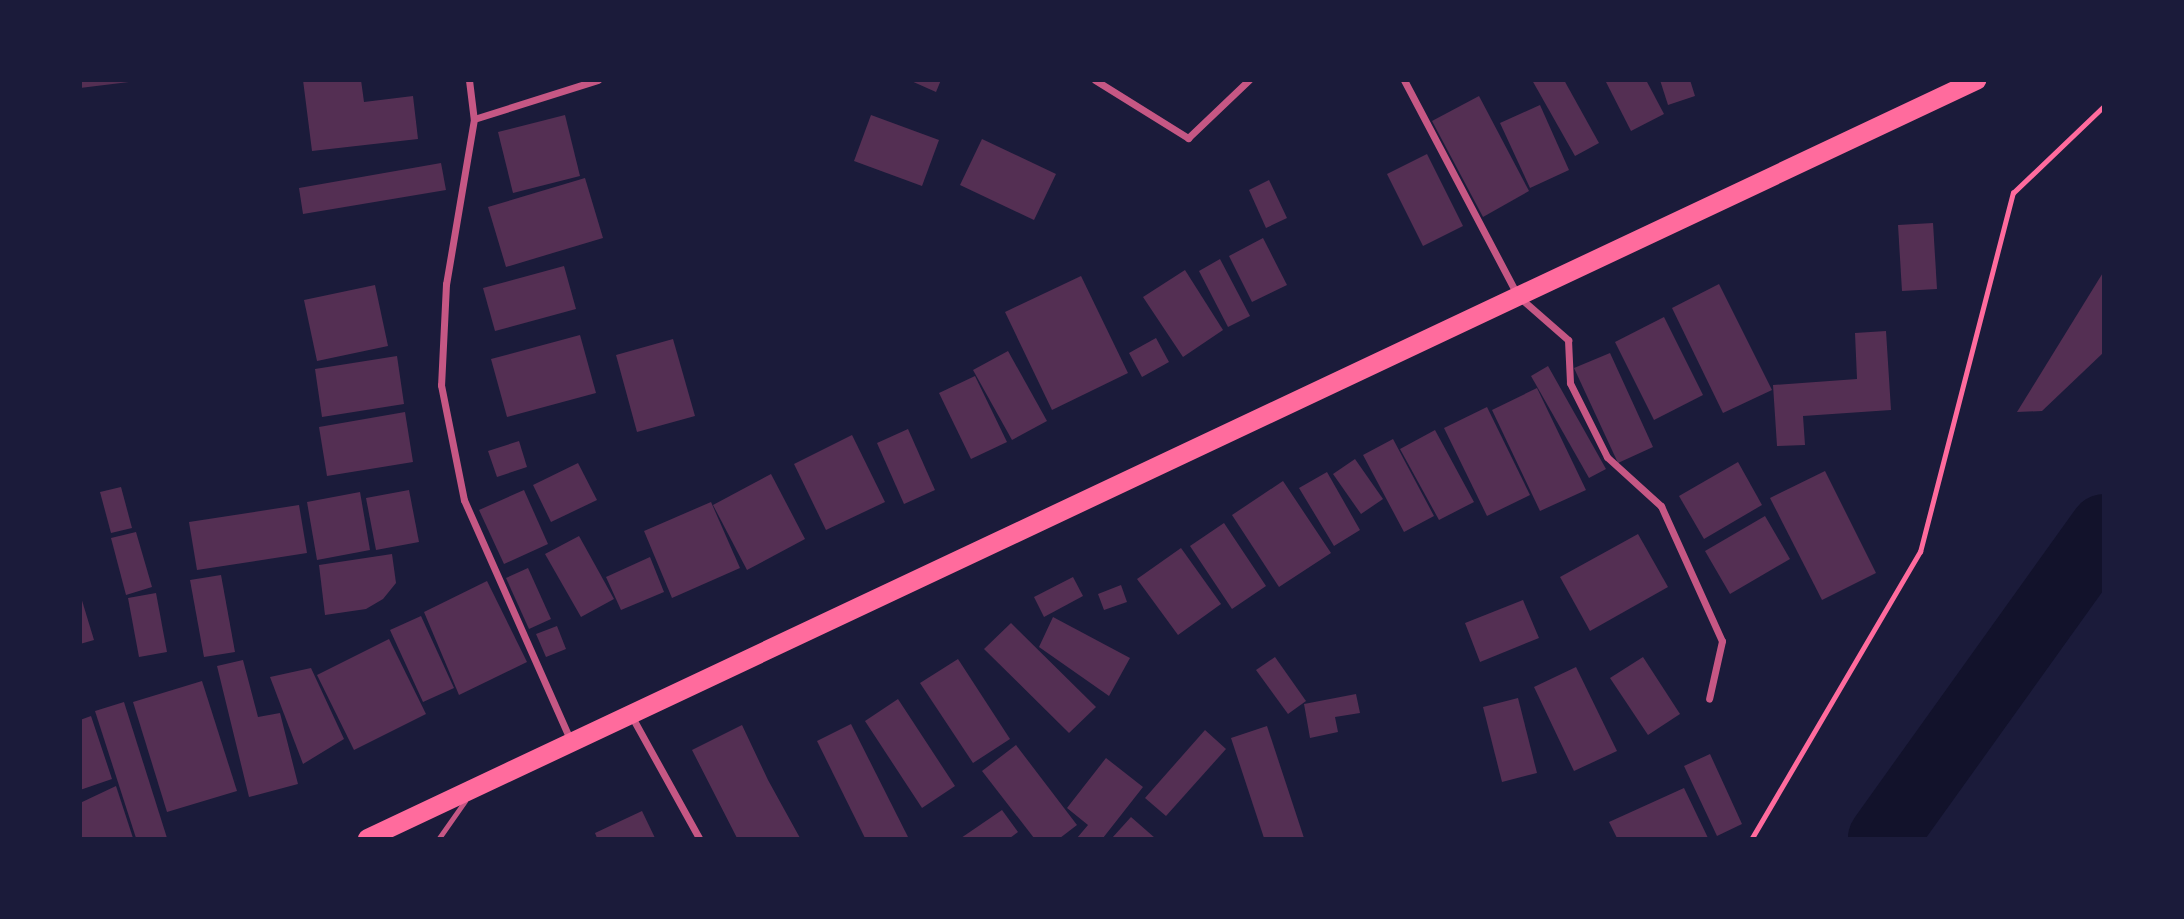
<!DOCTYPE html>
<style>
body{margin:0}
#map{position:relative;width:2184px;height:919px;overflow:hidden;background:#1b1b3a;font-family:"Roboto Condensed",sans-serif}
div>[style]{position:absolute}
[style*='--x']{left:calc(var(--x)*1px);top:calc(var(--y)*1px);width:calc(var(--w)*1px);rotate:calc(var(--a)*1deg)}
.river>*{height:70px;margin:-35px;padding:0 35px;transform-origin:35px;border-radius:35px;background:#12122b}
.building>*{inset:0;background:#542f53}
.path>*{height:4.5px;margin:-2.25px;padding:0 2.25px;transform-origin:2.25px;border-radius:2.25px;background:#ff6b9d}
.service>*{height:5px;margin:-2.5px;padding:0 2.5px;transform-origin:2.5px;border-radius:2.5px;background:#c65784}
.minor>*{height:7px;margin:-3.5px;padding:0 3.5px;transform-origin:3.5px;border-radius:3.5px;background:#c65784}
.trunk>*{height:19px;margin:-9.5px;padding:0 9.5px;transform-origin:9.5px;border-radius:9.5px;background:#ff6b9d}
span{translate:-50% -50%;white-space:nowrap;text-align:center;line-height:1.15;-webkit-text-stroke:5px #1b1b3a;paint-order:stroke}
.frame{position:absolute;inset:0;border:82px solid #1b1b3a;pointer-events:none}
</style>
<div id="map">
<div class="river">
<i style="--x:1883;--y:838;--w:380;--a:-54.4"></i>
</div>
<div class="building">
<i style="clip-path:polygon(80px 80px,129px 80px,129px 82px,80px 88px)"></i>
<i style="clip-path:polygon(303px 80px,361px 80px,364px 102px,413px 96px,418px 139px,312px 151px)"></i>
<i style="clip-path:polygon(909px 80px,941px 80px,936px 92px)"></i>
<i style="clip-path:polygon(1532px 80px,1564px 80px,1599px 143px,1575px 156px)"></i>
<i style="clip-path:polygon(1605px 80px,1646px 80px,1664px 114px,1631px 131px)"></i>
<i style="clip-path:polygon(1660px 80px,1690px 80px,1695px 96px,1668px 105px)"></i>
<i style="clip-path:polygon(1479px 96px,1529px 191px,1483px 217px,1432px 121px)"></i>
<i style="clip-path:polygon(1540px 105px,1569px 170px,1530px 188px,1500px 123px)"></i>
<i style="clip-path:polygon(565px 115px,580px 176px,513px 193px,498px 132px)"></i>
<i style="clip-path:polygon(871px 115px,939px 140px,922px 186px,854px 161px)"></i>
<i style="clip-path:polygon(982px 139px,1056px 174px,1034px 220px,960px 185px)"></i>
<i style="clip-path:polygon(1427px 154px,1463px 226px,1423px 246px,1387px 174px)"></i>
<i style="clip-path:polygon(441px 163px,446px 190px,303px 214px,299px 188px)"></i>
<i style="clip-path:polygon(585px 178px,603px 238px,506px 267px,488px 207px)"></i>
<i style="clip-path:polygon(1269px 180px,1287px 218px,1266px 228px,1249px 190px)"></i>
<i style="clip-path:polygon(1933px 223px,1937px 289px,1902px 291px,1898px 225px)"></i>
<i style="clip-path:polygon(1263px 238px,1287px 285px,1252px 302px,1229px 256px)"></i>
<i style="clip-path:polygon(1220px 259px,1250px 316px,1228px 327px,1199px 271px)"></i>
<i style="clip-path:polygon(564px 266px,576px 309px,495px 331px,483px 288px)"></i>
<i style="clip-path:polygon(1185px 270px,1223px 330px,1183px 357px,1143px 297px)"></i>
<i style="clip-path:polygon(2104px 271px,2104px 352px,2042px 411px,2017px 412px)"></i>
<i style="clip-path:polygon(1081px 276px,1128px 373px,1052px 410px,1005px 312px)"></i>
<i style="clip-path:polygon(1719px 284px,1772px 390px,1723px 413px,1672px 308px)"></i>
<i style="clip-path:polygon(375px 285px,388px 346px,317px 361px,304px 300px)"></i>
<i style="clip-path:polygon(1664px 317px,1703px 395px,1654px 420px,1615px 342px)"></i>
<i style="clip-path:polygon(1886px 331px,1891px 410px,1803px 416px,1805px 445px,1777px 446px,1773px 385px,1857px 379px,1855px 333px)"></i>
<i style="clip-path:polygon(580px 335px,596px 393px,507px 417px,491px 359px)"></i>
<i style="clip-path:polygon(1156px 338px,1169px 362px,1142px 377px,1129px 353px)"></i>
<i style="clip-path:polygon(673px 339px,695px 416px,637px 432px,616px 355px)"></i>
<i style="clip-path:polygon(1008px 351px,1047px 421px,1012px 440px,973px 370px)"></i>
<i style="clip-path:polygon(1610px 353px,1653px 447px,1618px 463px,1574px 368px)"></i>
<i style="clip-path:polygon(397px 356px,404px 404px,322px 417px,315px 369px)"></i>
<i style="clip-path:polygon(1548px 366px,1606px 469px,1589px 478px,1531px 376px)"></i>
<i style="clip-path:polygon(975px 376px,1007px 442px,971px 459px,939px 393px)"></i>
<i style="clip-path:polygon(1537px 388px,1586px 490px,1540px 511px,1492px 410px)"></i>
<i style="clip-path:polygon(1487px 407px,1530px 495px,1487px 516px,1444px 428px)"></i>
<i style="clip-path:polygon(405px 412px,413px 462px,327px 476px,319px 427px)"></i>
<i style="clip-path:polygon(908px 429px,935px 490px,904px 504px,877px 443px)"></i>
<i style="clip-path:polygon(1435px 430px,1474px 502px,1439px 520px,1400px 449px)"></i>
<i style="clip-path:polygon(852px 435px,885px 502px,826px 530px,794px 464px)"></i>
<i style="clip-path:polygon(1393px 439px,1434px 516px,1404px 532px,1363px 455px)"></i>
<i style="clip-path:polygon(519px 441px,527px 467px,497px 477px,488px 451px)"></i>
<i style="clip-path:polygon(1355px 459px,1383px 499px,1361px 514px,1333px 474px)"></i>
<i style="clip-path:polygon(1738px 462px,1762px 505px,1704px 539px,1679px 496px)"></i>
<i style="clip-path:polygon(578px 463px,597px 500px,551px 522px,533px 485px)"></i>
<i style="clip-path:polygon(1825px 471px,1876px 573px,1822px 600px,1770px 498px)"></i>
<i style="clip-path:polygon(1327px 472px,1360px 530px,1334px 546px,1299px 488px)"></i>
<i style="clip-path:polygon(771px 474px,805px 539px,747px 570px,713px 505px)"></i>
<i style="clip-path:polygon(1283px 481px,1331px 553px,1279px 587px,1232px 515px)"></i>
<i style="clip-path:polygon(121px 487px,132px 528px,111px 533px,100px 492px)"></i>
<i style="clip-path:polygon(409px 490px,419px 542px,376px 550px,366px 498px)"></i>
<i style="clip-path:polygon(524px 490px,548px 544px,504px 564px,479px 510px)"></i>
<i style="clip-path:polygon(360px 492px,370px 550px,317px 560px,307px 502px)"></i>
<i style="clip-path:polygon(711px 502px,740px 568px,672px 598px,644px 531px)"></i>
<i style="clip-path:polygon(299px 505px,307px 553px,197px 570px,189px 522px)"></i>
<i style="clip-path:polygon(1765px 516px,1790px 559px,1730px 594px,1705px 551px)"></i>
<i style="clip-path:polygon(1224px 523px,1266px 586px,1232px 609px,1190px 546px)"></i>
<i style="clip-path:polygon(136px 532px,152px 587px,126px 595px,111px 538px)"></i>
<i style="clip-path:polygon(1638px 534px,1668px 587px,1590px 631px,1560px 577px)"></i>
<i style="clip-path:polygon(579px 536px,614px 599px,581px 617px,545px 554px)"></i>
<i style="clip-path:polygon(1181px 548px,1221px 604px,1178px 635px,1137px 579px)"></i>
<i style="clip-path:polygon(392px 554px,396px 583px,383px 599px,366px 609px,325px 615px,319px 565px)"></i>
<i style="clip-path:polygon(650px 557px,664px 592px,621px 610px,606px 577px)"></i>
<i style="clip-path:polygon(528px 568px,551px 619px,529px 629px,506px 578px)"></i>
<i style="clip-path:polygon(221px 575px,235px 652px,204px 657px,190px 580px)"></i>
<i style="clip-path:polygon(1073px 577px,1083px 596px,1044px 617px,1034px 597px)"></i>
<i style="clip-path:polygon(487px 581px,527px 662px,459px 695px,424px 612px)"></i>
<i style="clip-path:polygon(1121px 585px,1127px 602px,1104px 610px,1098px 594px)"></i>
<i style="clip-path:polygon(156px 593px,167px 652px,139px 657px,128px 598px)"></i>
<i style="clip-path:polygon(80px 594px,94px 640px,80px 644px)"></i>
<i style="clip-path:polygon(1523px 600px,1539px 638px,1480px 662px,1465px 623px)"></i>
<i style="clip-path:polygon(421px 616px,454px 688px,423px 702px,390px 630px)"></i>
<i style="clip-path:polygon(1053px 617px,1130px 658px,1109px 696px,1039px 647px)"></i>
<i style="clip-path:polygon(1011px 623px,1096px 707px,1069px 733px,984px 649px)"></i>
<i style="clip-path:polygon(557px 626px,566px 649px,546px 657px,536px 634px)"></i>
<i style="clip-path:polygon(389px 639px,426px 714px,354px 750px,317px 675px)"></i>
<i style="clip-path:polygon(1275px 657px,1306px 701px,1288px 714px,1256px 670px)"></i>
<i style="clip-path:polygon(1643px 657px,1680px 714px,1648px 735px,1610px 678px)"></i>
<i style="clip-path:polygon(958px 659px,1010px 739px,973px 763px,920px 683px)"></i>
<i style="clip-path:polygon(243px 660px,258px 717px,280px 713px,298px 784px,249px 797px,217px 666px)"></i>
<i style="clip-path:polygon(1576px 667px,1617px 751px,1574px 771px,1534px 687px)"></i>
<i style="clip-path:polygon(311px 668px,344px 739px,303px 764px,270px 677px)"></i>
<i style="clip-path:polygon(202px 681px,237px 791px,167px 812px,133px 702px)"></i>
<i style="clip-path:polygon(1356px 694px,1360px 713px,1335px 717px,1338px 732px,1310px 738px,1304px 704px)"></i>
<i style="clip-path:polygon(1518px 698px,1537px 773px,1502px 782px,1483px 707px)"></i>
<i style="clip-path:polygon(898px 699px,955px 786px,922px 808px,865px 721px)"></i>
<i style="clip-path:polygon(124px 702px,167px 838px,136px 838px,95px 711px)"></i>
<i style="clip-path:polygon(91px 716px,112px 779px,80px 790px,80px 720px)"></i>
<i style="clip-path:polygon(851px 724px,908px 837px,904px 838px,865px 838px,817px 741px)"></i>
<i style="clip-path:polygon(742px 725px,768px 780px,800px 838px,737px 838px,692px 750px)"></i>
<i style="clip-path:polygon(1267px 726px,1304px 838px,1264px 838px,1231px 738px)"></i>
<i style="clip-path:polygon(1205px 730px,1226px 749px,1166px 816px,1145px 798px)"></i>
<i style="clip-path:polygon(1016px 745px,1077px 825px,1060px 838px,1034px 838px,982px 771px)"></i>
<i style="clip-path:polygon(1710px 754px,1742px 824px,1717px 836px,1684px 766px)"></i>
<i style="clip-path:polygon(1106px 758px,1143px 787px,1103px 838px,1077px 838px,1088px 825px,1067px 808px)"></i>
<i style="clip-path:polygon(116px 786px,133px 838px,80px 838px,80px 803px)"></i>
<i style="clip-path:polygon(1684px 788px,1708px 838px,1617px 838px,1609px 822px)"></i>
<i style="clip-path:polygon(1002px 810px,1018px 832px,1010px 838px,961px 838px)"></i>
<i style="clip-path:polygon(642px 811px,655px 838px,597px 838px,595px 833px)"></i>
<i style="clip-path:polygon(1131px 817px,1155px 838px,1112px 838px)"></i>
</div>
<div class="path">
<i style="--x:1752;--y:838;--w:332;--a:-59.6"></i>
<i style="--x:1920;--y:552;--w:371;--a:-75.5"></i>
<i style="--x:2013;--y:193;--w:126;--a:-43.7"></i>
</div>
<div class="service">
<i style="--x:439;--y:838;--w:45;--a:-54.9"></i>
</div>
<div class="minor">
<i style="--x:469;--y:80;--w:39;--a:83"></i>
<i style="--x:474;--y:119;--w:167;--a:99.6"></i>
<i style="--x:446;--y:284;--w:101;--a:92.8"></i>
<i style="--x:441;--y:385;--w:117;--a:78.7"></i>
<i style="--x:464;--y:500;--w:261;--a:66.1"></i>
<i style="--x:1095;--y:80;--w:110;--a:31.9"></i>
<i style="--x:1188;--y:138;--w:84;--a:-43.6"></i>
<i style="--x:1404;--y:80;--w:244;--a:62.2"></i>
<i style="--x:1518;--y:296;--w:67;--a:41.3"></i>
<i style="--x:1568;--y:340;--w:43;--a:87.3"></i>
<i style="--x:1570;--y:383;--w:83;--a:63.4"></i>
<i style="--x:1607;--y:457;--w:73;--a:42.2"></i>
<i style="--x:1661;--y:506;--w:148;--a:65.7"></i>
<i style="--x:1722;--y:641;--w:59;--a:102.6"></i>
<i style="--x:474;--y:119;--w:130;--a:-17.5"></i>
<i style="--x:632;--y:717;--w:138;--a:61"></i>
</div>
<div class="trunk">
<i style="--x:367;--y:838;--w:1779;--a:-25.23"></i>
</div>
<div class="frame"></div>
</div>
